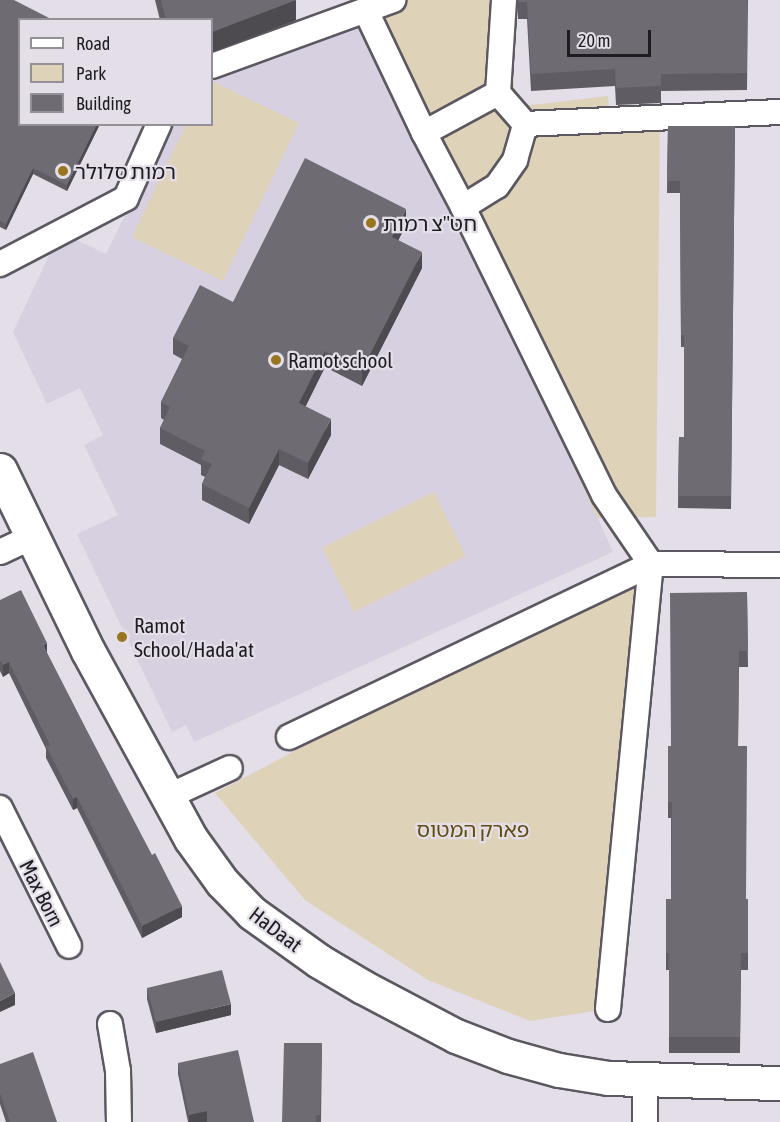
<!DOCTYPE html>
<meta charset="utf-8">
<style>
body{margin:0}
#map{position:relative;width:780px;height:1122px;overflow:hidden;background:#e3dee8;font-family:"Asap Condensed","Noto Sans Hebrew",sans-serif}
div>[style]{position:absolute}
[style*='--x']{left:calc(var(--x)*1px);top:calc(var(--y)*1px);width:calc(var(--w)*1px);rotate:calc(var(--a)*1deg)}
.built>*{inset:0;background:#d7d0e1}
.green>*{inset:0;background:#ded2b9}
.roads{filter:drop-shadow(2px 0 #5c5861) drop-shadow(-2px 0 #5c5861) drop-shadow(0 2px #5c5861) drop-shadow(0 -2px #5c5861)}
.street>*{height:24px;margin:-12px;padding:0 12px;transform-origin:12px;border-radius:12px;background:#fff}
.secondary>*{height:33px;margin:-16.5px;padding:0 16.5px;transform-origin:16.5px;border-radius:16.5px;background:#fff}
.wall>*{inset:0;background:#5f5c63}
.shaded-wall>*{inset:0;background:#4d4b50}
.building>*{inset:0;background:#6e6b73}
.dots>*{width:16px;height:16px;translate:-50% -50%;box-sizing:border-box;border:3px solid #e3dee8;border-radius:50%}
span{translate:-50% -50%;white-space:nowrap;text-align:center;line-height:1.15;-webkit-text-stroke:4.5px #e3dee8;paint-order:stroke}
.poi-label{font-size:21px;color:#1e1c20}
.left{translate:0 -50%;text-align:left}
.park-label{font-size:21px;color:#624b0c}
.street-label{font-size:21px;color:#1e1c20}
.legend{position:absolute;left:18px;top:18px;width:195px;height:108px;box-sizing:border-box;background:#e3dee8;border:2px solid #949098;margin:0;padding:8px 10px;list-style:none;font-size:18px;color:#1e1c20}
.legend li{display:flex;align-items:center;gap:12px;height:30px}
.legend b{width:30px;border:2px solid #949098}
.scale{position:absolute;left:567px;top:30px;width:84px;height:27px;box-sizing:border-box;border:3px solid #1e1c20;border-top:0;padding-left:8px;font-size:18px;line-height:21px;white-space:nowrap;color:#1e1c20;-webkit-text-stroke:4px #e3dee8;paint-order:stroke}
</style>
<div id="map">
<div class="built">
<i style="clip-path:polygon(363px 15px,493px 286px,613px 552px,194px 742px,186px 725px,172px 732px,77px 534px,118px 515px,84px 445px,103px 435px,80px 388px,47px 404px,13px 332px,60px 232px,106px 254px,169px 125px,212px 124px,212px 75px)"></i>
</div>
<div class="green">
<i style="clip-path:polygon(398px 0,509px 0,515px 107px,608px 96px,610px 121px,660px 119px,656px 517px,597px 518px,493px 286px,363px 15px)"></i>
<i style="clip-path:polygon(212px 81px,299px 123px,223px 281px,132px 237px,186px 125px,212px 124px)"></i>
<i style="clip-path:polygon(434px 492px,466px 556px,354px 612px,322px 548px)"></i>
<i style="clip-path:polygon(651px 564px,608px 1009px,530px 1021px,428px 980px,305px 900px,215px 793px)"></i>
</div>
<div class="roads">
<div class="street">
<i style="--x:366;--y:11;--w:135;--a:64.6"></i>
<i style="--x:212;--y:66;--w:193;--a:-20"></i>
<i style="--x:498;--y:93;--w:93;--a:-86.3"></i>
<i style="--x:463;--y:207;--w:84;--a:-117.8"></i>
<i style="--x:424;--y:133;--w:84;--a:-28.4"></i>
<i style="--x:498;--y:93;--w:41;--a:48.9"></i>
<i style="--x:0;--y:264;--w:142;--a:-27.6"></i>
<i style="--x:126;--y:198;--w:81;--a:-66"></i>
<i style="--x:0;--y:552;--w:35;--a:-25"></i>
<i style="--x:289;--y:737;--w:401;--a:-25.5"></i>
<i style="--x:651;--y:564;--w:129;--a:0.4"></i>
<i style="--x:167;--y:797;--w:69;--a:-24.7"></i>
<i style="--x:0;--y:808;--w:154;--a:63.4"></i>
<i style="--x:608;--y:1009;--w:447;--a:-84.5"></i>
<i style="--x:651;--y:564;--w:83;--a:-124.3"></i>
<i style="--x:604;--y:495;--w:321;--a:-116.1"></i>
<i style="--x:463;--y:207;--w:40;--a:-32"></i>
<i style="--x:497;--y:186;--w:32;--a:-55"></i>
<i style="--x:515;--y:160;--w:37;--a:-74"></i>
<i style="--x:525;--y:124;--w:255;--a:-2.7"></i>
<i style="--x:110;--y:1024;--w:48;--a:80.3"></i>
<i style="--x:118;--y:1071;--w:51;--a:88.9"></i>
<i style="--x:645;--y:1080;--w:42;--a:90"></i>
</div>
<div class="secondary">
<i style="--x:0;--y:470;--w:201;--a:64.1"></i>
<i style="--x:88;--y:651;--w:214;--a:61.3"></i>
<i style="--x:191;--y:839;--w:53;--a:54.2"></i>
<i style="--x:222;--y:882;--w:43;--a:45.9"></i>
<i style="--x:252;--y:913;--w:82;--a:35.6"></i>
<i style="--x:319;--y:961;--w:51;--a:30.6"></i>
<i style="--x:363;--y:987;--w:105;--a:27.8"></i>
<i style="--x:456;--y:1036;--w:56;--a:21"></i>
<i style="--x:508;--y:1056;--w:53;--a:15.4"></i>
<i style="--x:559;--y:1070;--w:50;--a:9.3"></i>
<i style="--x:608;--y:1078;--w:172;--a:1.7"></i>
</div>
</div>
<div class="wall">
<i style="clip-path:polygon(0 0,20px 124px,100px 124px,67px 191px,33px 174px,6px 230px,0 227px)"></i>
<i style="clip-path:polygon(155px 0,296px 0,296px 20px,212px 52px,212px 20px,160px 20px)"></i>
<i style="clip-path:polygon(518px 0,748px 0,747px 90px,661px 91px,661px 103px,616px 105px,615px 86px,531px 91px,527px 19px,518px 19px)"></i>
<i style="clip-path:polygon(668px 126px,735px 126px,731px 509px,678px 508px,679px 437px,684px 437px,684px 347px,681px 347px,680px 193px,667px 193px)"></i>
<i style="clip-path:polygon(406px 225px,398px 240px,422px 268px,362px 386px,325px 367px,305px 407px,331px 435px,308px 479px,279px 465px,249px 524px,202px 500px,202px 484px,205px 477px,201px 475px,201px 465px,160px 444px,160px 428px,164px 420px,161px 418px,161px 402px,182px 359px,173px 354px,173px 338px,233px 302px)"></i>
<i style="clip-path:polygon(747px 592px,748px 667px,739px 667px,738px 746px,746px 899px,748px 899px,748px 970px,741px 970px,740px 1053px,669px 1053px,669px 970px,666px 970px,666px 899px,671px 899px,671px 818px,668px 818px,668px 746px,671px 746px)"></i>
<i style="clip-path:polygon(0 600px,47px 653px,182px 917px,142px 938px,77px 808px,73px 810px,46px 758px,46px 749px,9px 673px,3px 677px,0 671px)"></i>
<i style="clip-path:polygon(147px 988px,231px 1015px,156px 1033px,147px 999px)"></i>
<i style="clip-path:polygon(322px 1043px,321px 1122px,282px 1122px)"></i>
<i style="clip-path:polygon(178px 1063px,254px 1122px,188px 1122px,178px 1074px)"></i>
<i style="clip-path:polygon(0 1064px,57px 1122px,6px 1122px,0 1104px)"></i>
</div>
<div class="shaded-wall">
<i style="clip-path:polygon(296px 0,296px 20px,212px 52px,212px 32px)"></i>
<i style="clip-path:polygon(97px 124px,100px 124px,67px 191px,67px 185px)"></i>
<i style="clip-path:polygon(33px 168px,33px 174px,6px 230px,6px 224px)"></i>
<i style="clip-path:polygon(406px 209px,406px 225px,392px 253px,392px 237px)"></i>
<i style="clip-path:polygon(422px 252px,422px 268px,362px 386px,362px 370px)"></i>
<i style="clip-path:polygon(325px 351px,325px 367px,299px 420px,299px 403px)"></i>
<i style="clip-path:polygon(331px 419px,331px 435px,308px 479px,308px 463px)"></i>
<i style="clip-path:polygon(279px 449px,279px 465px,249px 524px,249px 508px)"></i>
<i style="clip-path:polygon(47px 643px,47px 654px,43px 645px)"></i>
<i style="clip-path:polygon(9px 662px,9px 673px,3px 677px,3px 665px)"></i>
<i style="clip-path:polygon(77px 797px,77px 808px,73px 810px,73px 799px)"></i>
<i style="clip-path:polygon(182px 906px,182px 917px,142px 938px,142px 926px)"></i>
<i style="clip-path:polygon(15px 993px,15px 1005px,0 1012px,0 1001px)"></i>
<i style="clip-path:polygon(231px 1004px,231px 1015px,156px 1033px,156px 1022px)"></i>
<i style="clip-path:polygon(207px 1111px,207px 1122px,189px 1122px,189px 1115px)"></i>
</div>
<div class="building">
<i style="clip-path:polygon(0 0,14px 0,53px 20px,20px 20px,20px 124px,97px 124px,67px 185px,33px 168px,6px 224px,0 221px)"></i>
<i style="clip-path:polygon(161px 0,296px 0,212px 32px,212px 20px,166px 20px)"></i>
<i style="clip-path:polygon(518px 0,747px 0,747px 73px,661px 74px,661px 86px,616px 88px,615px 69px,531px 74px,527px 2px,518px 2px)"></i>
<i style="clip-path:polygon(668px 126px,735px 126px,731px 496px,678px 496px,679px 437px,684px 437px,684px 335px,681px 335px,680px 181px,667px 181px)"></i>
<i style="clip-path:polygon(305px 158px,406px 209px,392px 237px,422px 252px,362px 370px,325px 351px,299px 403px,331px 419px,308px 463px,279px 449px,249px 508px,202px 484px,212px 464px,201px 459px,205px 451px,160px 428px,170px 407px,161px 402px,189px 346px,173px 338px,200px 285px,233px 302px)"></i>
<i style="clip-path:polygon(21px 590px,47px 643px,43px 645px,85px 727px,152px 855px,155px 853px,182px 906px,142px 926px,77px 797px,73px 799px,46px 746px,50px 745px,9px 662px,3px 665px,0 660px,0 600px)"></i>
<i style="clip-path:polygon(747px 592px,748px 651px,739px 651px,738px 746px,747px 746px,746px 899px,748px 899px,748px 953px,741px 953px,740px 1037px,669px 1037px,669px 953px,666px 953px,666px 899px,671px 899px,672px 802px,668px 802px,668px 746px,671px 746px,670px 593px)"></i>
<i style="clip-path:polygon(0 962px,15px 993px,0 1001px)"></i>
<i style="clip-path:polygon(222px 970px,231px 1004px,156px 1022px,147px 988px)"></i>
<i style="clip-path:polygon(284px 1043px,322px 1043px,320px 1115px,316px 1115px,316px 1122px,282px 1122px)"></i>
<i style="clip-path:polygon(238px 1050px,254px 1122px,207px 1122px,207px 1111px,189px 1115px,178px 1063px)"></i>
<i style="clip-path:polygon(33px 1052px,57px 1122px,10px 1122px,0 1093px,0 1064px)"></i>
</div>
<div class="dots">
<i style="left:63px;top:171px;background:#987620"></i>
<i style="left:371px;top:223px;background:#987620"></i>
<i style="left:276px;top:360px;background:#987620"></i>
<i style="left:122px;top:637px;background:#987620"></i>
</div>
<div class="poi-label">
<span class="left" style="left:75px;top:171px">רמות סלולר</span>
<span class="left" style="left:383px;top:223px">חט''צ רמות</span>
<span class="left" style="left:288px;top:360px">Ramot school</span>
<span class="left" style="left:134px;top:637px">Ramot<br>School/Hada'at</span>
</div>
<div class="park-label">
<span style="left:473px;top:829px">פארק המטוס</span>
</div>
<div class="street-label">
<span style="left:42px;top:893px;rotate:63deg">Max Born</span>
<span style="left:276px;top:929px;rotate:37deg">HaDaat</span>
</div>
<ul class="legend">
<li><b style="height:8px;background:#fff"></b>Road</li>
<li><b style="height:16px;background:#ded2b9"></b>Park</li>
<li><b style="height:16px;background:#6e6b73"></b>Building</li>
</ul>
<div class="scale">20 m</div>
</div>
